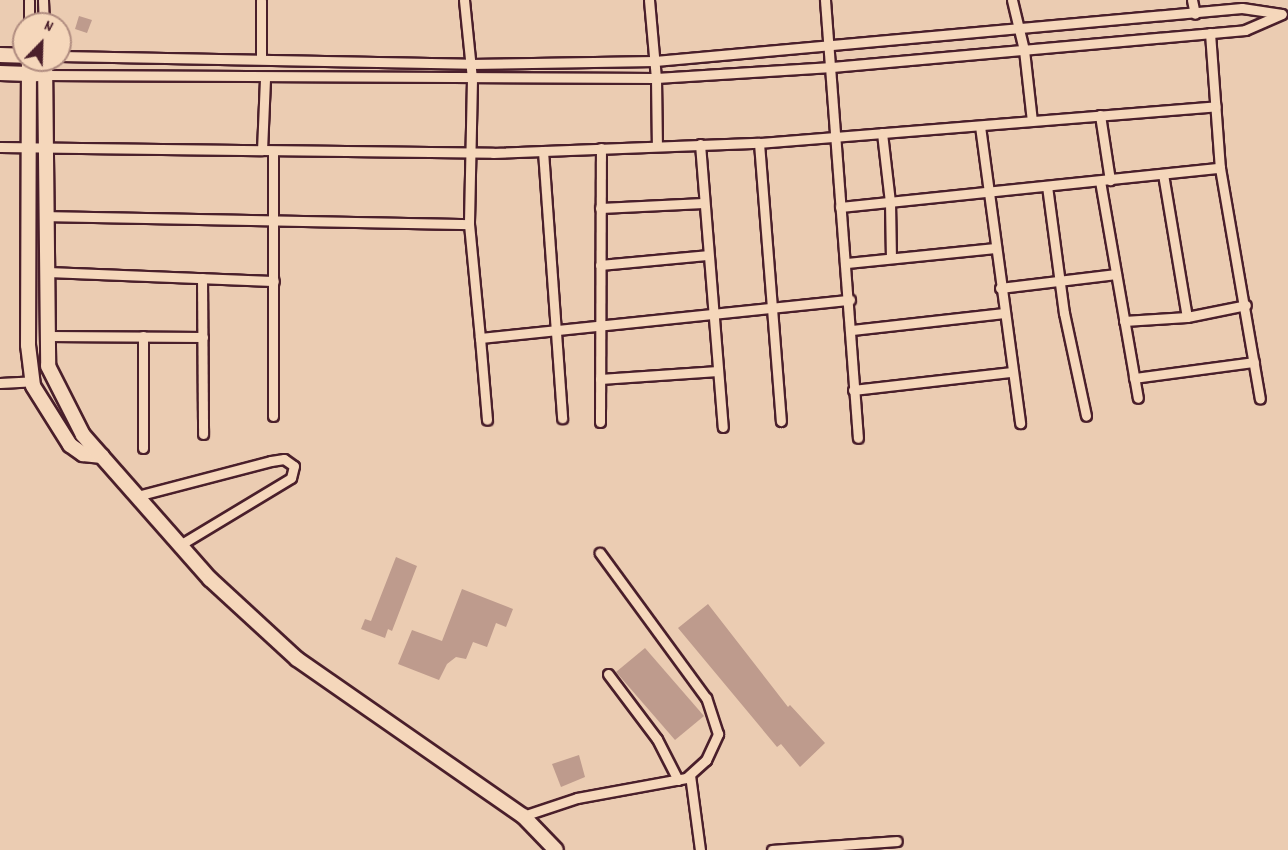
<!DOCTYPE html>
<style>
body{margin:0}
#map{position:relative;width:1288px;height:850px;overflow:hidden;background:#ebccb2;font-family:Dekko,sans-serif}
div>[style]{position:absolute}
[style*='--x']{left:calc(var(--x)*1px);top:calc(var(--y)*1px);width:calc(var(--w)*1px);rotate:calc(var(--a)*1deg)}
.building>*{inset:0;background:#be9b8d}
.roads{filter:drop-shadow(2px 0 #4a1f2b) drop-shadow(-2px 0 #4a1f2b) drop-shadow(0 2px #4a1f2b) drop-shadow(0 -2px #4a1f2b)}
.street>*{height:9px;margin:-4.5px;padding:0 4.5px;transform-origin:4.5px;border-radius:4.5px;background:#f5d7bb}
.secondary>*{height:14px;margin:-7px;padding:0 7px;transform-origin:7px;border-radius:7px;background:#f5d7bb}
span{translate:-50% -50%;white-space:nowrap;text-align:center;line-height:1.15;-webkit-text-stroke:4.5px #f5d7bb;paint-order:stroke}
.north{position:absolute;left:12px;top:12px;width:60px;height:60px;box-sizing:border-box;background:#f5d7bb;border:2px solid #b18d81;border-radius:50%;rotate:23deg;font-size:16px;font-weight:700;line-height:24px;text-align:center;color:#4a1f2b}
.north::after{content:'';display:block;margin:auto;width:21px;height:27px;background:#4a1f2b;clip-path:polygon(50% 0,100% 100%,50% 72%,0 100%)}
</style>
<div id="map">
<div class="building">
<i style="clip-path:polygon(79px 16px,92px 20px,87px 33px,75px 29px)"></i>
<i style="clip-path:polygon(396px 557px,417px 566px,392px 631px,388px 629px,385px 638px,361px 629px,365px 619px,371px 621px)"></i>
<i style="clip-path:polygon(462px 589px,513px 609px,506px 627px,496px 623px,487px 647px,473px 642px,466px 659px,456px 657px,447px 664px,439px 680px,398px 664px,412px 630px,442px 641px)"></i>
<i style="clip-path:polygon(708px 604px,788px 707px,790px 705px,825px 743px,800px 767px,781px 744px,777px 747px,678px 628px)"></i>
<i style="clip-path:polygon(645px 648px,704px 716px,675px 740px,616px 672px)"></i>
<i style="clip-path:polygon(579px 755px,585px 777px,561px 787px,552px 764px)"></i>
</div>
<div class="roads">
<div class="street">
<i style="--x:29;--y:0;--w:24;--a:90"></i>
<i style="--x:43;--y:0;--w:24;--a:88"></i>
<i style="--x:464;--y:0;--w:79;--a:84.2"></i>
<i style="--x:472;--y:79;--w:145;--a:91.2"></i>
<i style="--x:469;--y:224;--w:115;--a:84.5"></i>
<i style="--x:480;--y:338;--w:372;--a:-5.9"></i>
<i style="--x:649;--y:0;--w:78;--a:84.9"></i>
<i style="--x:656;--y:78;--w:68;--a:89.2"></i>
<i style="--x:825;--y:0;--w:439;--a:85.7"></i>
<i style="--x:1012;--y:0;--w:51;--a:76.5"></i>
<i style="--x:1024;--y:50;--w:71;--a:83.6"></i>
<i style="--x:1192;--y:0;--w:14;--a:78"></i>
<i style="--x:1210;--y:33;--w:135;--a:85.8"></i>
<i style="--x:1220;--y:168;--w:234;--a:80.2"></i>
<i style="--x:60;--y:56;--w:410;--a:1.1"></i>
<i style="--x:470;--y:64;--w:185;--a:-0.9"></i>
<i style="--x:655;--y:61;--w:589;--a:-5.16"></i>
<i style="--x:1242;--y:8;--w:40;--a:8.5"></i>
<i style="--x:261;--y:59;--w:59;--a:-90"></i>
<i style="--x:44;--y:75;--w:612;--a:0.28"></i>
<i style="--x:656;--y:78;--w:176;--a:-3.6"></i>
<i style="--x:832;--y:67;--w:415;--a:-5.1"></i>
<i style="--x:1245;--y:30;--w:40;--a:-23.4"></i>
<i style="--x:265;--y:79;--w:71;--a:92.4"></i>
<i style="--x:262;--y:150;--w:231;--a:0.7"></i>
<i style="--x:493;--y:153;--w:266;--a:-2.2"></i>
<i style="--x:759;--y:143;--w:458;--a:-4.6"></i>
<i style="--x:1100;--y:115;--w:66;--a:81.3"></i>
<i style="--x:980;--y:126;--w:300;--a:82.3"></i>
<i style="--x:882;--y:133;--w:69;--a:83.4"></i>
<i style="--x:890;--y:202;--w:56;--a:89"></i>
<i style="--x:759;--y:143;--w:279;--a:85.5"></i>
<i style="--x:700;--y:144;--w:284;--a:85.4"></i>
<i style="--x:0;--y:147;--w:262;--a:0.7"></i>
<i style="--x:273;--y:151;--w:265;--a:90"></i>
<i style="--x:543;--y:151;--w:268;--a:85.9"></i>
<i style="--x:1163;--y:174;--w:145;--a:80.5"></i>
<i style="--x:1100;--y:181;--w:220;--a:80.1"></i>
<i style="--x:1047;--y:186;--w:128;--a:82.4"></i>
<i style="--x:1064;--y:313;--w:105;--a:77.9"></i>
<i style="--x:840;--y:207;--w:382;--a:-5.9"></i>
<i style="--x:600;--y:208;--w:104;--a:-2.8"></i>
<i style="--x:45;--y:216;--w:424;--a:1.1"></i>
<i style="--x:847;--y:263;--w:149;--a:-5.8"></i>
<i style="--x:600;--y:265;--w:107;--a:-5.3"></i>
<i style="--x:46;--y:272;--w:228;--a:2.3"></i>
<i style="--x:202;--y:278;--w:156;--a:89.6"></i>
<i style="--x:1000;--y:288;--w:117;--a:-6.9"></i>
<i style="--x:1124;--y:321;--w:63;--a:-3.6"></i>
<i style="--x:1187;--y:317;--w:60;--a:-11.5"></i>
<i style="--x:852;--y:330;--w:153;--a:-6.4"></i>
<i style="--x:48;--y:336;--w:155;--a:0.4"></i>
<i style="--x:480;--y:338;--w:82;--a:85.1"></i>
<i style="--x:1134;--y:378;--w:121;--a:-7.6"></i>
<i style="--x:600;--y:379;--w:118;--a:-3.9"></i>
<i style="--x:0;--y:383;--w:33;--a:-3"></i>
<i style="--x:853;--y:390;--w:160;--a:-6.5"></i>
<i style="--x:600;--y:422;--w:274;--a:-89.8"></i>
<i style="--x:143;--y:448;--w:112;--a:-90"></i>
<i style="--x:137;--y:496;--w:138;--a:-14.6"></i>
<i style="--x:271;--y:461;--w:13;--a:-9"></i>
<i style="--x:284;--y:459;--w:12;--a:35"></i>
<i style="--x:294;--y:466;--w:12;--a:104"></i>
<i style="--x:291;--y:478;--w:130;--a:148.9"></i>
<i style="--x:608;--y:674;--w:81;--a:53"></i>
<i style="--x:657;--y:739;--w:46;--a:62.9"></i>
<i style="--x:690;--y:775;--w:76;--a:82.4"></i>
<i style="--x:523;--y:816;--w:57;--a:-18.4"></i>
<i style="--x:577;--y:798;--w:111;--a:-10.4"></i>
<i style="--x:686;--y:778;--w:27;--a:-42"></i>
<i style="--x:706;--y:760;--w:29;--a:-65"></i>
<i style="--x:718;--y:734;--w:38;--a:-108"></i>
<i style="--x:706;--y:698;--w:180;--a:-126.2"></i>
<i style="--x:772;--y:850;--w:125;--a:-4.1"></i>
</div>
<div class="secondary">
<i style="--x:0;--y:55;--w:24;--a:2"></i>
<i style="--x:29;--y:60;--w:285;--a:90.2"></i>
<i style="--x:28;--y:345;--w:41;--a:83"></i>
<i style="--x:33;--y:386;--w:70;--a:57.9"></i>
<i style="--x:70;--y:445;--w:16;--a:35"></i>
<i style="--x:83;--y:454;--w:19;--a:6"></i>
<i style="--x:45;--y:60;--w:306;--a:89.4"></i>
<i style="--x:48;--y:366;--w:77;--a:63.1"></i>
<i style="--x:83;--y:435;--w:192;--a:48.6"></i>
<i style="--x:210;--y:579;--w:118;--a:42.6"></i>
<i style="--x:297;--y:659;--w:275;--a:34.8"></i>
<i style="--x:523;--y:816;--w:47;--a:45.9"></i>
<i style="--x:0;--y:73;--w:36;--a:2"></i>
</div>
</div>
<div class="north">N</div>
</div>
